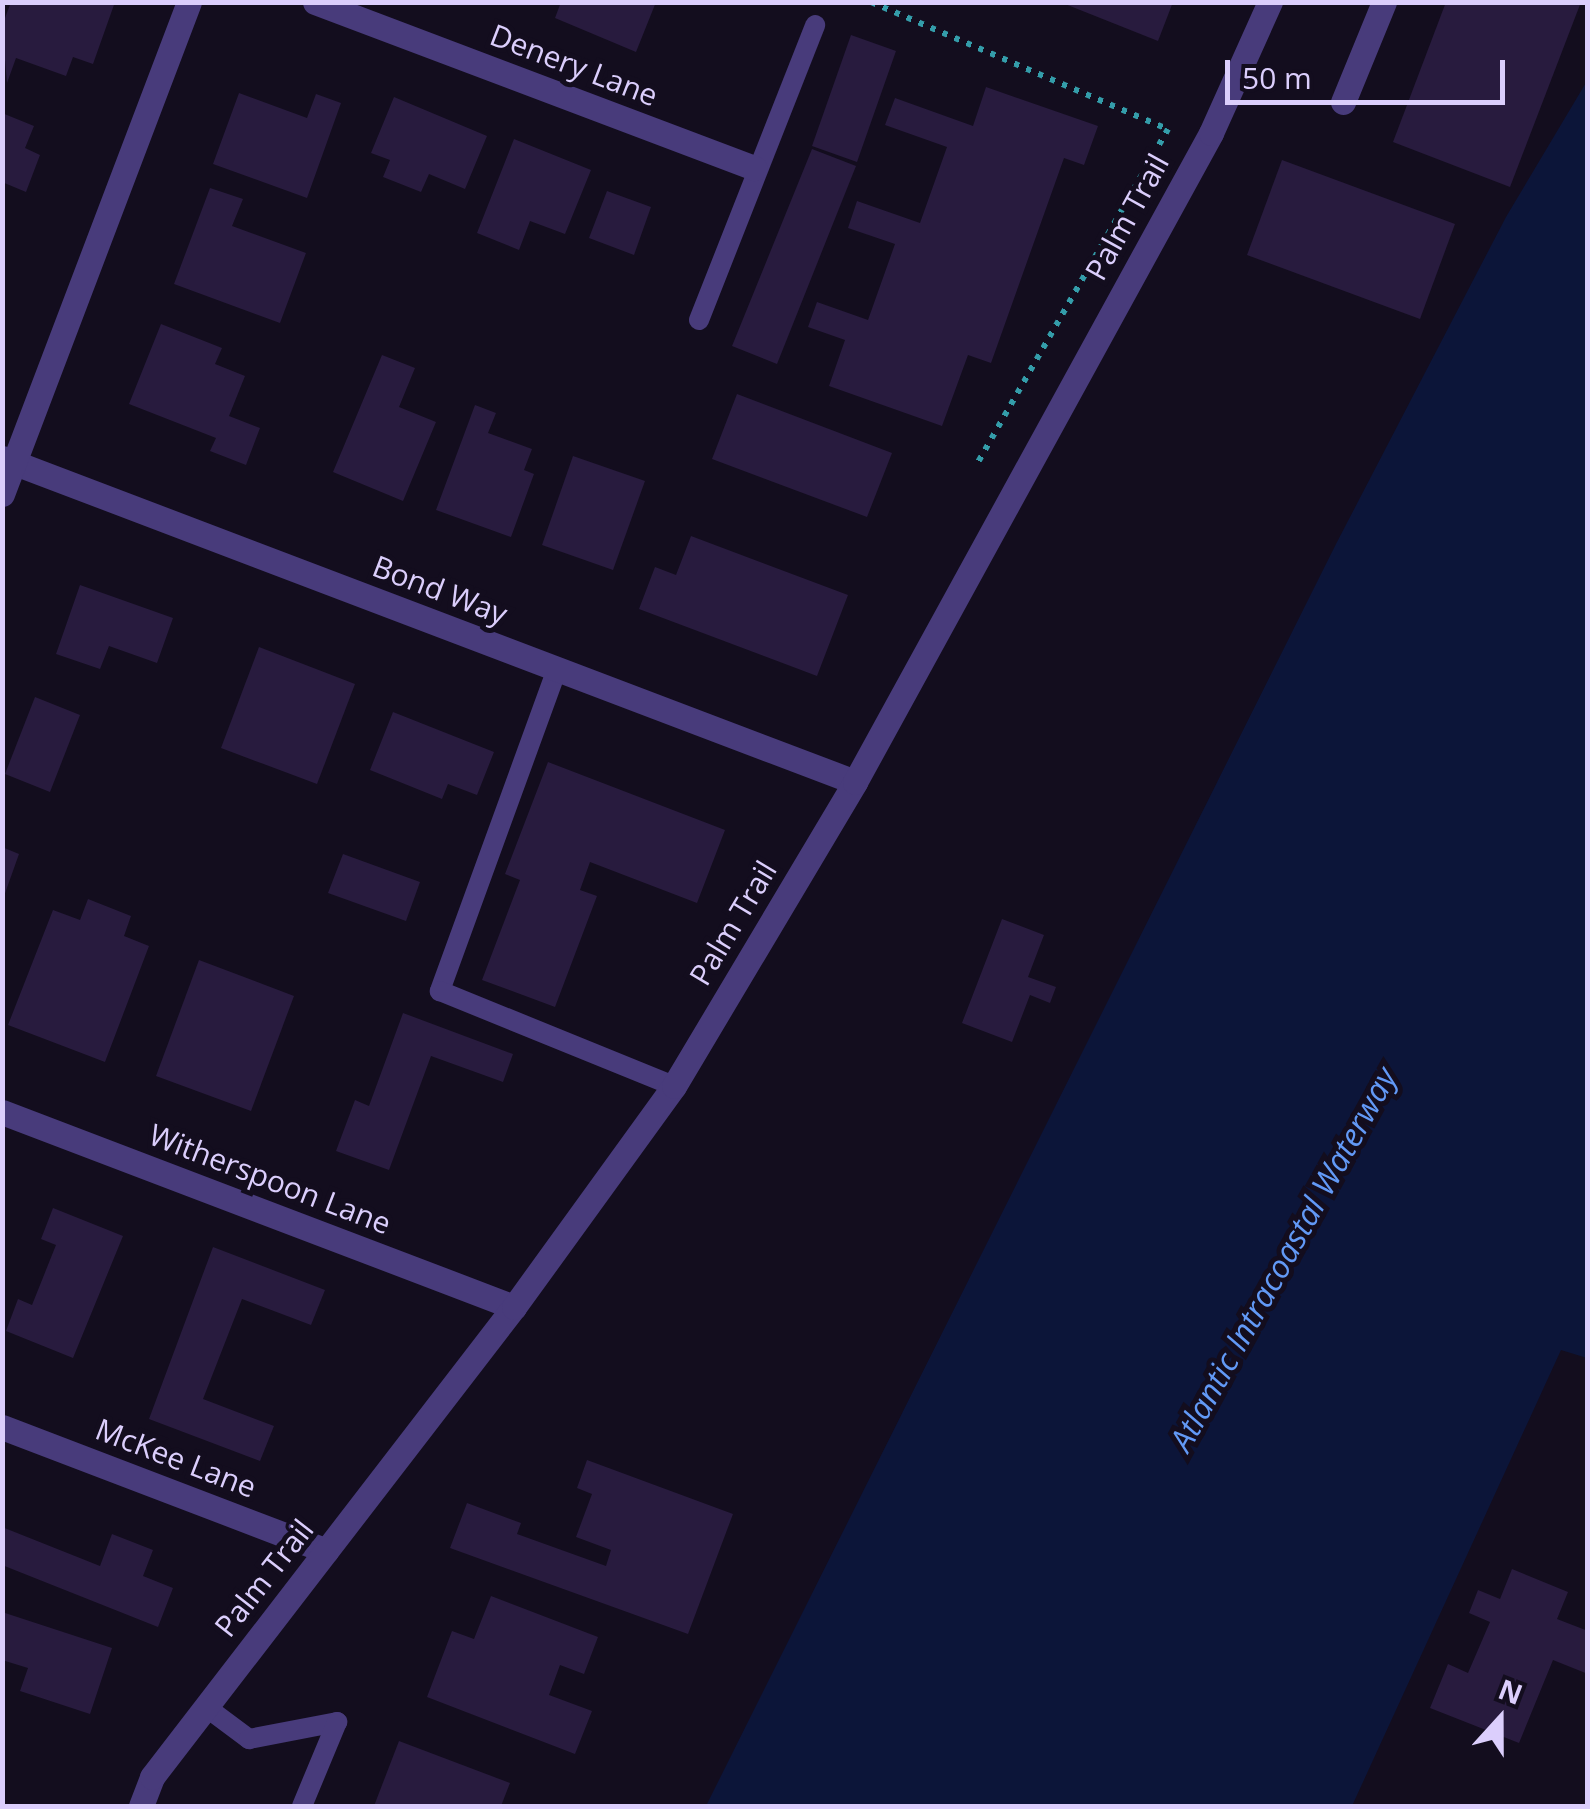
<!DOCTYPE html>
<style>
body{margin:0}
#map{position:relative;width:1590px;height:1809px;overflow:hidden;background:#130d1e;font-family:"Open Sans",sans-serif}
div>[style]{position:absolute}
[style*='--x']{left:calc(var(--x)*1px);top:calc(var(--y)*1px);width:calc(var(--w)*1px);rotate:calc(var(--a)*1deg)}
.water>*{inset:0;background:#0c1539}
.building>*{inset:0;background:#281b3e}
.path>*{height:6px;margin-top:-3px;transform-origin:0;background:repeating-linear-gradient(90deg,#349daa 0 5px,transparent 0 13px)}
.lane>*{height:20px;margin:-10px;padding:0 10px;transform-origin:10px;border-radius:10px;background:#483b7b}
.street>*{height:25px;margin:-12.5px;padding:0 12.5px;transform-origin:12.5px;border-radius:12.5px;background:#483b7b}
span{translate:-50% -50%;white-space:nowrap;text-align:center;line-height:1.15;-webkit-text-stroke:10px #130d1e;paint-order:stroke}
.street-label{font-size:30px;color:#dbcefc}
.water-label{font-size:32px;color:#6299f6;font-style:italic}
.frame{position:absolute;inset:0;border:5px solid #dbcefc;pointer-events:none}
.north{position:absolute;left:1450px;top:1669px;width:100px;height:100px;-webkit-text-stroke:8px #130d1e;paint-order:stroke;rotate:21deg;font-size:28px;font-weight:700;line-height:40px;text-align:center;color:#dbcefc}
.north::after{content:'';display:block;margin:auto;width:35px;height:45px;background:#dbcefc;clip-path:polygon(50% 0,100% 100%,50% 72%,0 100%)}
.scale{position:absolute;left:1225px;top:60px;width:280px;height:45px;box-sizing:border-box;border:5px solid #dbcefc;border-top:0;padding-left:12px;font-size:30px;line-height:35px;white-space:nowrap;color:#dbcefc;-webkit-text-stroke:8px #130d1e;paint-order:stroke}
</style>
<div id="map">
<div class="water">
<i style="clip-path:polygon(1587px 81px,1587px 1358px,1561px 1350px,1352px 1806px,706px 1806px,1336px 544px,1506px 217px)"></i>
</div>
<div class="building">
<i style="clip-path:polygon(11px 2px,115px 2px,93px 64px,73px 57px,66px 76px,16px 58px,7px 83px,2px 26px)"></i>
<i style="clip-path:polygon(561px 2px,656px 2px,636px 52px,555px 18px)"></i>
<i style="clip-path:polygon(1060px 2px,1173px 2px,1158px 41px)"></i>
<i style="clip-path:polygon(1446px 2px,1581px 2px,1510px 187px,1393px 142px)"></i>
<i style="clip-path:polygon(851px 35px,896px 51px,857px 162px,812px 146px)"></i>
<i style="clip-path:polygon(986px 87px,1098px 126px,1084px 165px,1064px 158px,991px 363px,968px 355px,942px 426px,829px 386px,845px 340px,808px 327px,817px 302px,868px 320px,895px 244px,848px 228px,857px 201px,920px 223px,947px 147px,885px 125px,895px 98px,973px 126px)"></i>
<i style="clip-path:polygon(239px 93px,307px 118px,316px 94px,341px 103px,307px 198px,213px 164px)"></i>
<i style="clip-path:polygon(394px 97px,487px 136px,465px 189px,429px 174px,421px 192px,383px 177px,390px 160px,371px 153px)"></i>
<i style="clip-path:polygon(2px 113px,34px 126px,25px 148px,40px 155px,26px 192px,2px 182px)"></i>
<i style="clip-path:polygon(514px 139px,591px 170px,565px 234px,530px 221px,519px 250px,477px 233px)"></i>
<i style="clip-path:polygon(812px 149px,856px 166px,777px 364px,732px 346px)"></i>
<i style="clip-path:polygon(1282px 160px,1455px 224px,1420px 319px,1247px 255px)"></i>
<i style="clip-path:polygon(210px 188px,243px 199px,232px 226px,306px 253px,280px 323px,174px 284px)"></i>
<i style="clip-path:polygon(607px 191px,651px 207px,634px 255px,589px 238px)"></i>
<i style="clip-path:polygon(161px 324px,222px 348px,215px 364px,245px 376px,229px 416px,260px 428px,246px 465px,210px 451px,216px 438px,129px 404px)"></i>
<i style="clip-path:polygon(382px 355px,415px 368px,399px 407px,436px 422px,403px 501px,333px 472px)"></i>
<i style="clip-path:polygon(737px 394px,892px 453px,867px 517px,712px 459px)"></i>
<i style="clip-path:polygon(475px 405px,496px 413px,488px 433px,532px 449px,524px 470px,534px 474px,511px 537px,436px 510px)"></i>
<i style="clip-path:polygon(573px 456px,645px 481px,613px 570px,542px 545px)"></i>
<i style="clip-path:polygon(691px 536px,848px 595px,817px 676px,639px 609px,655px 567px,676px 575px)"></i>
<i style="clip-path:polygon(80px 585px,173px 618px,157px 663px,109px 646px,100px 669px,56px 654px)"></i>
<i style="clip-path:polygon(259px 647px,355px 684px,317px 784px,221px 748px)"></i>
<i style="clip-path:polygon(35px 697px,80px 715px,50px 792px,5px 774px)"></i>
<i style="clip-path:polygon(393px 712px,494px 752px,477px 795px,448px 784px,442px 799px,370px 770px)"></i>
<i style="clip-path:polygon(548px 762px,725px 830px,697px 903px,590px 862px,580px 890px,597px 896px,555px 1007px,482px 980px,520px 880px,505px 874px)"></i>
<i style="clip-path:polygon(2px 847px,19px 854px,3px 899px,2px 899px)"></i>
<i style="clip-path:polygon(343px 854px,420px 882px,406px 921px,328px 893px)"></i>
<i style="clip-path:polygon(88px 899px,131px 916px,124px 936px,149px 946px,105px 1062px,8px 1025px,53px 910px,80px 920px)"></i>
<i style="clip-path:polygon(1002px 919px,1044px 935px,1028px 977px,1056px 987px,1050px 1003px,1030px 995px,1012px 1042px,962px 1023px)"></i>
<i style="clip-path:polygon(199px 960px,294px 996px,251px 1111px,156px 1076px)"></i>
<i style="clip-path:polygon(403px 1013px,513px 1054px,503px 1082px,431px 1056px,389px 1170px,336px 1151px,355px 1100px,369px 1106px)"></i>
<i style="clip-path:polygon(53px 1208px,123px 1236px,73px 1358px,6px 1331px,18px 1299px,32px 1305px,56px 1245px,41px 1239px)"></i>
<i style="clip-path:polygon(213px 1247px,325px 1290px,311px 1325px,242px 1299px,203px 1399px,274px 1426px,260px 1461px,149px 1419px)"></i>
<i style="clip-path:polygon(587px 1460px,733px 1514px,688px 1634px,450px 1548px,467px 1503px,521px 1523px,517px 1534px,606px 1566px,611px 1550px,576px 1537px,592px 1494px,577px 1488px)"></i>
<i style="clip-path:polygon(2px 1527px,100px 1566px,112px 1534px,153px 1550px,143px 1576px,173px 1588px,158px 1627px,2px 1565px)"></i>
<i style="clip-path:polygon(1512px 1569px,1568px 1592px,1557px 1619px,1588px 1631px,1588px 1674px,1553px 1660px,1519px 1743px,1430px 1708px,1448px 1664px,1468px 1673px,1490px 1622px,1469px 1613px,1478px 1590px,1500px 1599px)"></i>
<i style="clip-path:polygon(491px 1596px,598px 1637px,584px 1674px,560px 1665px,549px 1695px,592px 1711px,575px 1754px,427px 1697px,452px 1631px,474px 1639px)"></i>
<i style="clip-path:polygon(2px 1612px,112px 1648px,90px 1714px,20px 1691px,28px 1668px,2px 1660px)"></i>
<i style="clip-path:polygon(399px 1741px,510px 1783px,501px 1806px,374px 1806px)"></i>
</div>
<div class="path">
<i style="--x:871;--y:2;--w:323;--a:23.2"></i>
<i style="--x:1168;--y:129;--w:383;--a:119.7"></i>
</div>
<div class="lane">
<i style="--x:699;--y:320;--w:317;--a:-68.5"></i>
<i style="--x:557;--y:669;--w:343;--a:110"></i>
<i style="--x:440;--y:991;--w:253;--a:22.1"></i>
<i style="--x:206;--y:1707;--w:54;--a:36.7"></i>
<i style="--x:249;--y:1739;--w:90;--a:-10.9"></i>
<i style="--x:337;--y:1722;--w:91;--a:112.6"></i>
</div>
<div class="street">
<i style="--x:315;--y:2;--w:470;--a:20.7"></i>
<i style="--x:1343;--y:102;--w:108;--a:-67.7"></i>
<i style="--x:2;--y:458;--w:912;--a:20.8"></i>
<i style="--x:2;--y:494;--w:526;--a:-69.19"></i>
<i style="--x:2;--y:1112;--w:548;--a:20.85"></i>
<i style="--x:2;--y:1427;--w:347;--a:20.9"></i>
<i style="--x:141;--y:1806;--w:31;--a:-69"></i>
<i style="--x:152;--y:1777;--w:593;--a:-52.4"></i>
<i style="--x:514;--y:1307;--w:273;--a:-54.1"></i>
<i style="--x:674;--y:1086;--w:354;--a:-59.2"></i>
<i style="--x:855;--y:782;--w:740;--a:-61.25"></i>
<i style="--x:1211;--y:133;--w:144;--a:-65.8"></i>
</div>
<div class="street-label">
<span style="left:574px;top:65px;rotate:21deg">Denery Lane</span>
<span style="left:1127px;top:217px;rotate:-61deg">Palm Trail</span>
<span style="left:440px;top:590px;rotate:21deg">Bond Way</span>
<span style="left:733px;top:923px;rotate:-59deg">Palm Trail</span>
<span style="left:270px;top:1179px;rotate:21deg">Witherspoon Lane</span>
<span style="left:176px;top:1458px;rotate:21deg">McKee Lane</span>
<span style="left:264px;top:1578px;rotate:-52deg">Palm Trail</span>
</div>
<div class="water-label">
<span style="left:1283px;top:1259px;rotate:-61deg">Atlantic Intracoastal Waterway</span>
</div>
<div class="frame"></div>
<div class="north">N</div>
<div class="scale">50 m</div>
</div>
